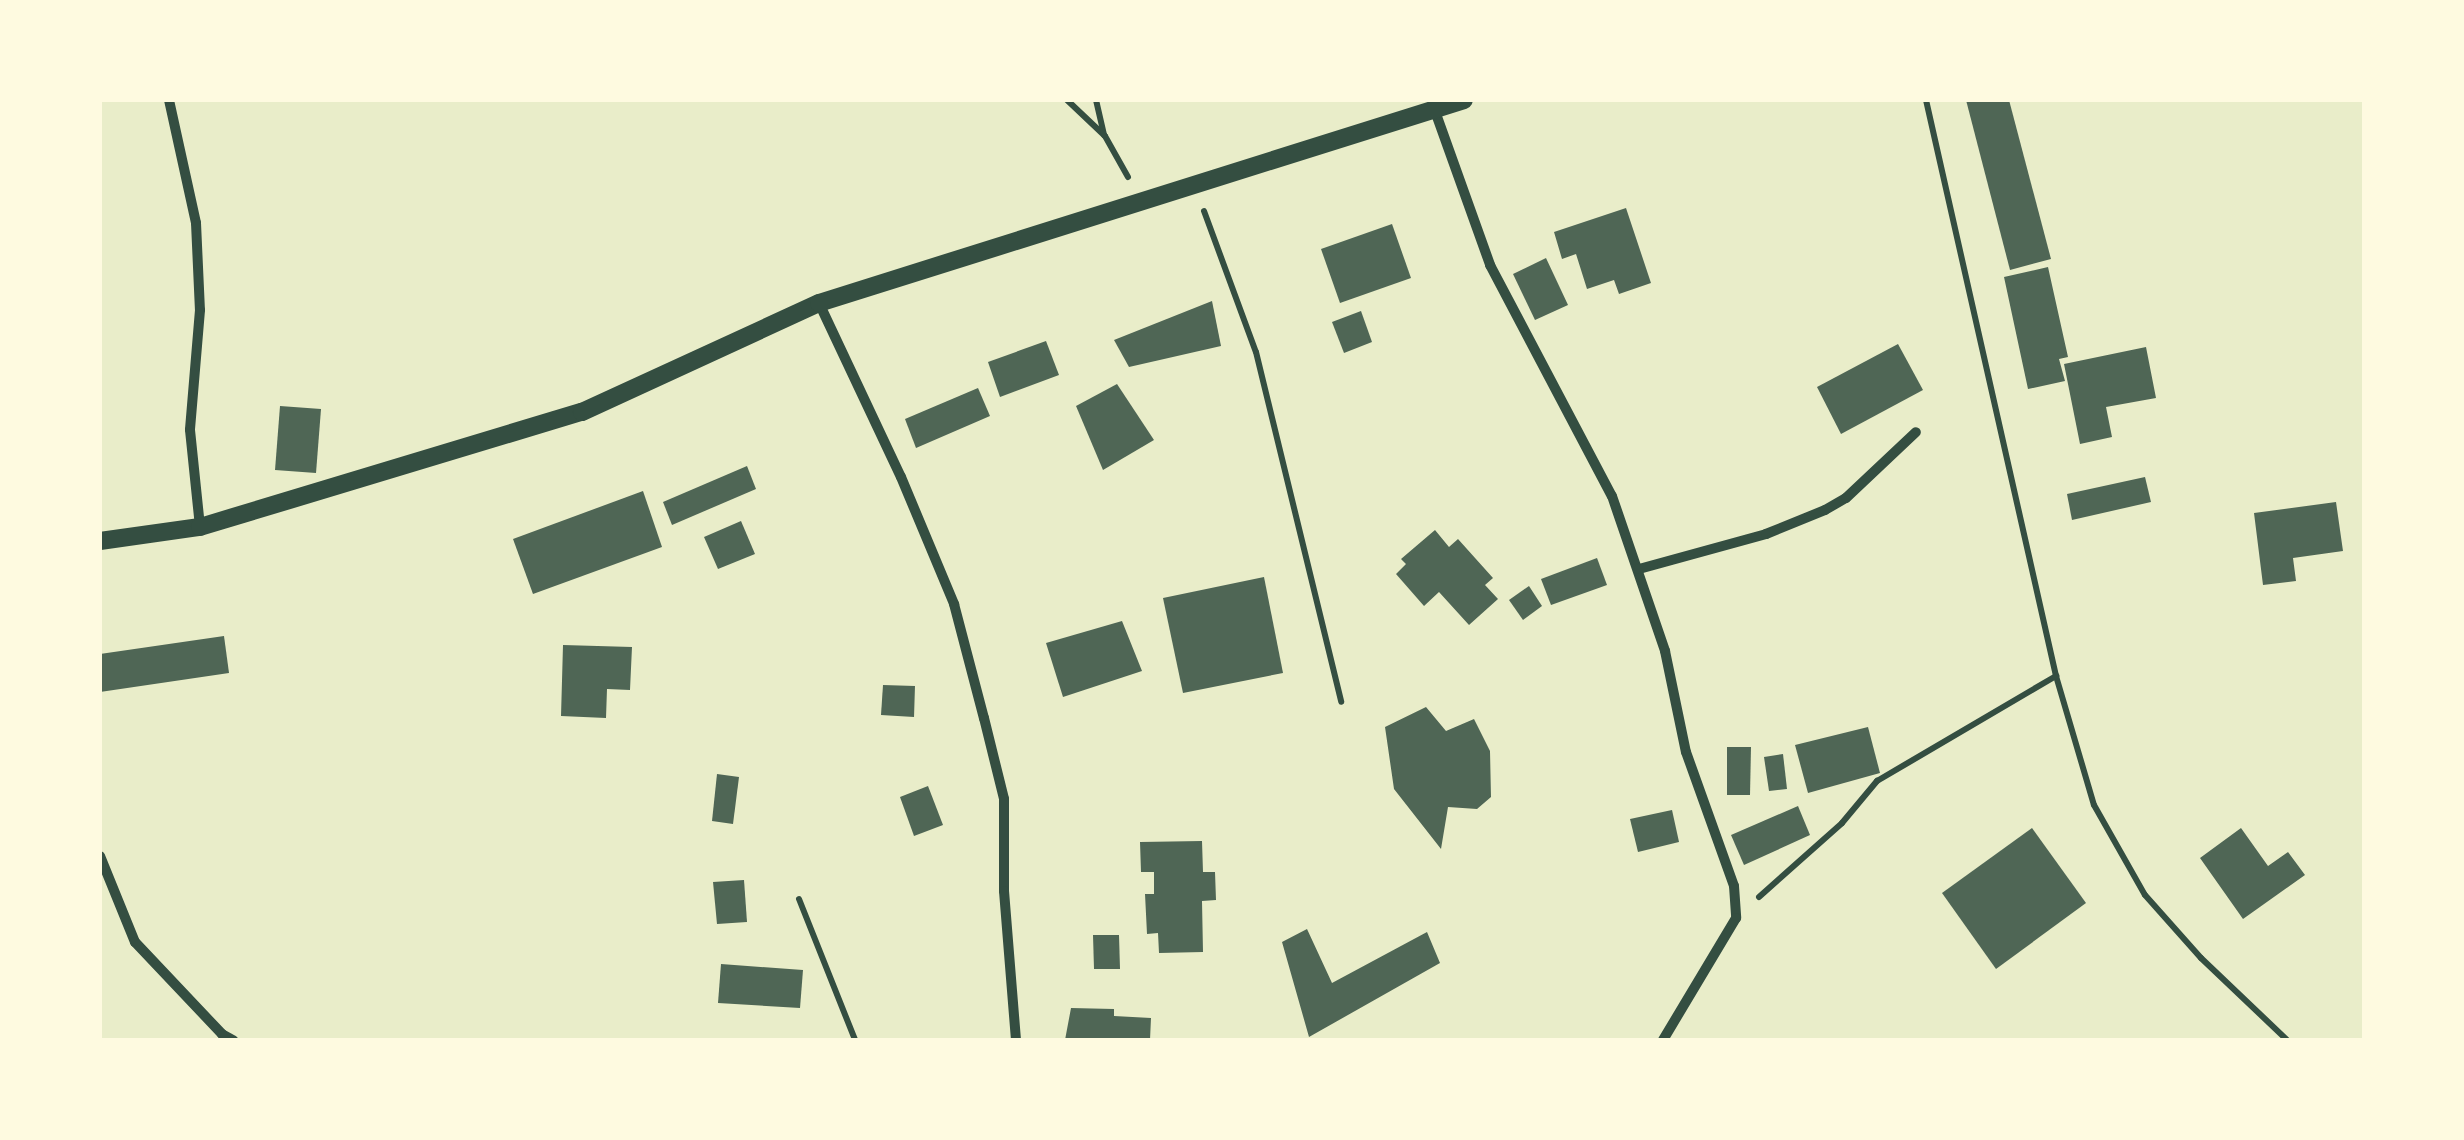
<!DOCTYPE html>
<style>
body{margin:0}
#map{position:relative;width:2464px;height:1140px;overflow:hidden;background:#e9edc9;font-family:"Asap Condensed",sans-serif}
div>[style]{position:absolute}
[style*='--x']{left:calc(var(--x)*1px);top:calc(var(--y)*1px);width:calc(var(--w)*1px);rotate:calc(var(--a)*1deg)}
.building>*{inset:0;background:#4f6655}
.path>*{height:6px;margin:-3px;padding:0 3px;transform-origin:3px;border-radius:3px;background:#344e41}
.minor>*{height:10px;margin:-5px;padding:0 5px;transform-origin:5px;border-radius:5px;background:#344e41}
.tertiary>*{height:18px;margin:-9px;padding:0 9px;transform-origin:9px;border-radius:9px;background:#344e41}
span{translate:-50% -50%;white-space:nowrap;text-align:center;line-height:1.15;-webkit-text-stroke:10px #fefae0;paint-order:stroke}
.frame{position:absolute;inset:0;border:102px solid #fefae0;pointer-events:none}
</style>
<div id="map">
<div class="building">
<i style="clip-path:polygon(1966px 100px,2009px 100px,2051px 259px,2010px 270px)"></i>
<i style="clip-path:polygon(1626px 208px,1651px 283px,1619px 294px,1614px 280px,1587px 289px,1576px 254px,1562px 259px,1554px 232px)"></i>
<i style="clip-path:polygon(1392px 224px,1411px 278px,1340px 303px,1321px 249px)"></i>
<i style="clip-path:polygon(1546px 258px,1568px 305px,1535px 320px,1513px 274px)"></i>
<i style="clip-path:polygon(2048px 267px,2068px 357px,2059px 359px,2065px 381px,2028px 389px,2004px 277px)"></i>
<i style="clip-path:polygon(1212px 301px,1221px 346px,1129px 367px,1114px 340px)"></i>
<i style="clip-path:polygon(1361px 311px,1372px 342px,1344px 353px,1332px 322px)"></i>
<i style="clip-path:polygon(1046px 341px,1059px 375px,1000px 397px,988px 362px)"></i>
<i style="clip-path:polygon(1898px 344px,1923px 390px,1841px 434px,1817px 387px)"></i>
<i style="clip-path:polygon(2146px 347px,2156px 398px,2106px 407px,2112px 437px,2080px 444px,2064px 364px)"></i>
<i style="clip-path:polygon(1117px 384px,1154px 440px,1103px 470px,1076px 406px)"></i>
<i style="clip-path:polygon(978px 388px,990px 416px,916px 448px,905px 419px)"></i>
<i style="clip-path:polygon(280px 406px,321px 409px,316px 473px,275px 470px)"></i>
<i style="clip-path:polygon(747px 466px,756px 489px,672px 525px,663px 502px)"></i>
<i style="clip-path:polygon(2145px 477px,2151px 502px,2072px 520px,2067px 494px)"></i>
<i style="clip-path:polygon(643px 491px,662px 547px,533px 594px,513px 539px)"></i>
<i style="clip-path:polygon(2336px 502px,2343px 551px,2293px 558px,2296px 581px,2263px 585px,2254px 513px)"></i>
<i style="clip-path:polygon(741px 521px,755px 554px,718px 569px,704px 537px)"></i>
<i style="clip-path:polygon(1435px 530px,1449px 547px,1458px 539px,1493px 578px,1485px 585px,1498px 599px,1469px 625px,1439px 592px,1424px 606px,1396px 574px,1406px 564px,1401px 559px)"></i>
<i style="clip-path:polygon(1597px 558px,1607px 585px,1551px 605px,1541px 579px)"></i>
<i style="clip-path:polygon(1264px 577px,1283px 673px,1183px 693px,1163px 598px)"></i>
<i style="clip-path:polygon(1529px 586px,1542px 606px,1523px 620px,1509px 600px)"></i>
<i style="clip-path:polygon(1122px 621px,1142px 671px,1063px 697px,1046px 643px)"></i>
<i style="clip-path:polygon(224px 636px,229px 673px,100px 692px,100px 654px)"></i>
<i style="clip-path:polygon(563px 645px,632px 647px,630px 690px,607px 689px,606px 718px,561px 716px)"></i>
<i style="clip-path:polygon(883px 685px,915px 686px,914px 717px,881px 715px)"></i>
<i style="clip-path:polygon(1426px 707px,1446px 731px,1474px 719px,1490px 751px,1491px 797px,1477px 809px,1448px 807px,1441px 849px,1394px 789px,1385px 727px)"></i>
<i style="clip-path:polygon(1868px 727px,1880px 773px,1808px 793px,1795px 745px)"></i>
<i style="clip-path:polygon(1727px 747px,1751px 747px,1750px 795px,1727px 795px)"></i>
<i style="clip-path:polygon(1783px 754px,1787px 789px,1769px 791px,1764px 757px)"></i>
<i style="clip-path:polygon(717px 774px,739px 777px,733px 824px,712px 821px)"></i>
<i style="clip-path:polygon(928px 786px,943px 825px,914px 836px,900px 797px)"></i>
<i style="clip-path:polygon(1798px 806px,1810px 835px,1744px 865px,1731px 835px)"></i>
<i style="clip-path:polygon(1672px 810px,1679px 842px,1638px 852px,1630px 819px)"></i>
<i style="clip-path:polygon(2032px 828px,2086px 903px,1996px 969px,1942px 893px)"></i>
<i style="clip-path:polygon(2241px 828px,2268px 866px,2288px 852px,2305px 875px,2243px 919px,2200px 858px)"></i>
<i style="clip-path:polygon(1202px 841px,1203px 872px,1215px 872px,1216px 900px,1202px 901px,1203px 952px,1159px 953px,1158px 933px,1147px 934px,1145px 894px,1154px 894px,1154px 872px,1141px 872px,1140px 842px)"></i>
<i style="clip-path:polygon(744px 880px,747px 922px,717px 924px,713px 882px)"></i>
<i style="clip-path:polygon(1307px 929px,1332px 983px,1427px 932px,1440px 963px,1309px 1037px,1282px 942px)"></i>
<i style="clip-path:polygon(1093px 935px,1119px 935px,1120px 969px,1094px 969px)"></i>
<i style="clip-path:polygon(721px 964px,803px 970px,800px 1008px,718px 1003px)"></i>
<i style="clip-path:polygon(1071px 1008px,1114px 1009px,1114px 1016px,1151px 1018px,1150px 1040px,1065px 1040px)"></i>
</div>
<div class="path">
<i style="--x:1067;--y:100;--w:52;--a:43.5"></i>
<i style="--x:1105;--y:136;--w:47;--a:60.7"></i>
<i style="--x:1096;--y:100;--w:36;--a:77"></i>
<i style="--x:1926;--y:100;--w:590;--a:77.28"></i>
<i style="--x:2056;--y:676;--w:134;--a:73.6"></i>
<i style="--x:2094;--y:805;--w:103;--a:60.5"></i>
<i style="--x:2145;--y:895;--w:84;--a:48.4"></i>
<i style="--x:2201;--y:958;--w:119;--a:43.6"></i>
<i style="--x:1204;--y:211;--w:150;--a:69.8"></i>
<i style="--x:1256;--y:352;--w:360;--a:76.3"></i>
<i style="--x:1759;--y:897;--w:111;--a:-41.7"></i>
<i style="--x:1842;--y:823;--w:55;--a:-50.2"></i>
<i style="--x:1877;--y:781;--w:208;--a:-30.4"></i>
<i style="--x:799;--y:899;--w:152;--a:68.3"></i>
</div>
<div class="minor">
<i style="--x:169;--y:100;--w:126;--a:77.6"></i>
<i style="--x:196;--y:223;--w:87;--a:87.4"></i>
<i style="--x:200;--y:310;--w:120;--a:94.8"></i>
<i style="--x:190;--y:430;--w:98;--a:84.1"></i>
<i style="--x:1435;--y:111;--w:164;--a:70.3"></i>
<i style="--x:1490;--y:265;--w:261;--a:62.2"></i>
<i style="--x:1612;--y:496;--w:164;--a:71.1"></i>
<i style="--x:1665;--y:651;--w:103;--a:78.3"></i>
<i style="--x:1686;--y:752;--w:142;--a:70.3"></i>
<i style="--x:1734;--y:886;--w:32;--a:86"></i>
<i style="--x:1736;--y:918;--w:142;--a:120.9"></i>
<i style="--x:819;--y:303;--w:192;--a:64.8"></i>
<i style="--x:901;--y:477;--w:138;--a:67.3"></i>
<i style="--x:954;--y:604;--w:118;--a:75.3"></i>
<i style="--x:984;--y:718;--w:83;--a:76.1"></i>
<i style="--x:1004;--y:799;--w:92;--a:90"></i>
<i style="--x:1004;--y:891;--w:149;--a:85.4"></i>
<i style="--x:1639;--y:569;--w:132;--a:-15.4"></i>
<i style="--x:1766;--y:534;--w:64;--a:-22.1"></i>
<i style="--x:1825;--y:510;--w:24;--a:-30"></i>
<i style="--x:1846;--y:498;--w:96;--a:-43.3"></i>
<i style="--x:100;--y:856;--w:93;--a:67.9"></i>
<i style="--x:135;--y:942;--w:127;--a:46.6"></i>
<i style="--x:222;--y:1034;--w:13;--a:29"></i>
</div>
<div class="tertiary">
<i style="--x:100;--y:541;--w:101;--a:-8"></i>
<i style="--x:200;--y:527;--w:399;--a:-16.8"></i>
<i style="--x:582;--y:412;--w:261;--a:-24.7"></i>
<i style="--x:819;--y:303;--w:676;--a:-17.47"></i>
</div>
<div class="frame"></div>
</div>
